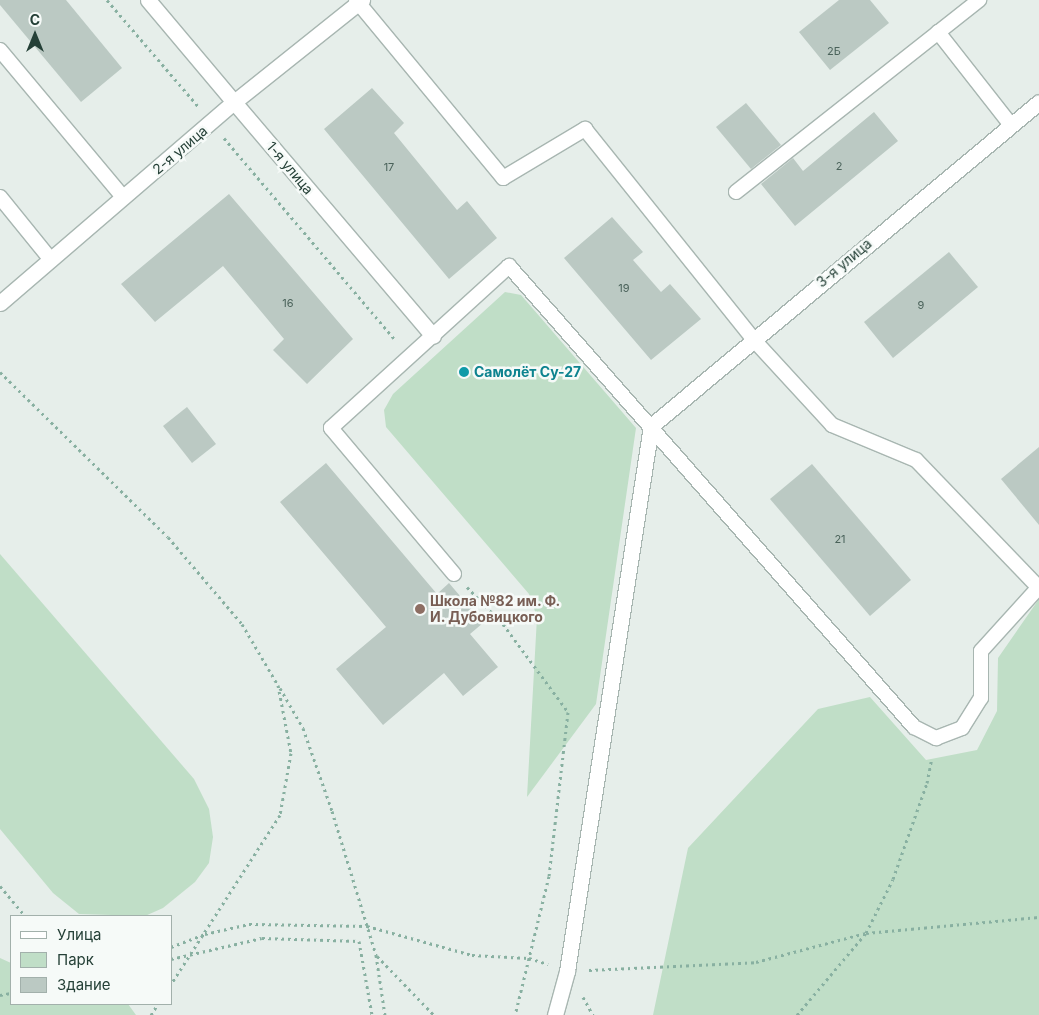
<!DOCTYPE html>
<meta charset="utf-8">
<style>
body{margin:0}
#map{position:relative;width:1039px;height:1015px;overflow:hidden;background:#e6eeea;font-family:Inter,sans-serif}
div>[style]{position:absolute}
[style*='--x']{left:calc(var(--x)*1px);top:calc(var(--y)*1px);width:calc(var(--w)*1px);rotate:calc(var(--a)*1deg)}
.green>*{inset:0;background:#c0dec7}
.building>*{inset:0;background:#bbc9c3}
.path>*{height:3px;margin-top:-1.5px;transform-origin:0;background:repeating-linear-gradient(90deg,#88b0a1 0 2.5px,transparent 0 6.5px)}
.roads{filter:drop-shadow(1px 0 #a8b6b1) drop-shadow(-1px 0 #a8b6b1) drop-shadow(0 1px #a8b6b1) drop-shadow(0 -1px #a8b6b1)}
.lane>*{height:14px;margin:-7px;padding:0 7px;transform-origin:7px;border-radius:7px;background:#fff}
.street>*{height:15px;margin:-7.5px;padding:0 7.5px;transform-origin:7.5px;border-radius:7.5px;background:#fff}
.secondary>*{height:15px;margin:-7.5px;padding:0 7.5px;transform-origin:7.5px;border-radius:7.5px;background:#fff}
.dots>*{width:14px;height:14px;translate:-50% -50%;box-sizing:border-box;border:2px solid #f6faf8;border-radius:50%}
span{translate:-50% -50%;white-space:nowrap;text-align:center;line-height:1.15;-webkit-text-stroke:5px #f6faf8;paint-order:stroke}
.number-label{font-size:11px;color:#4a625a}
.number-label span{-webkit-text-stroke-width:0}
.street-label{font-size:14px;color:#254037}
.culture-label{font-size:14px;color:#0d838f;font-weight:700}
.left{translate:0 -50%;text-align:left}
.education-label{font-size:14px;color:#785e54;font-weight:700}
.legend{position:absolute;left:10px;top:915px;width:162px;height:90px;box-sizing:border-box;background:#f6faf8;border:1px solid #a2b0ab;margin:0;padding:6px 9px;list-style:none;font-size:15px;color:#254037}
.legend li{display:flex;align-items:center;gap:10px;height:25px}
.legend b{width:25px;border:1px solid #a2b0ab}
.north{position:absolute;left:10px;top:10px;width:50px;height:50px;-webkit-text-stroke:4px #f6faf8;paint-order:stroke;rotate:0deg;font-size:14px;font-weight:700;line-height:20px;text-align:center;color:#254037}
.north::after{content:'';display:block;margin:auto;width:18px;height:22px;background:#254037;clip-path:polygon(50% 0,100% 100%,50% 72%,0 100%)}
</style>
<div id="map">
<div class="green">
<i style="clip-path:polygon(505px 292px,521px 295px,636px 428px,596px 704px,527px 797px,537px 617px,529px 594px,386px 427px,384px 410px,393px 394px)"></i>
<i style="clip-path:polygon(0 554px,194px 779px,209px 809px,213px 837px,209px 863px,195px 882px,163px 908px,145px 916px,79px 914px,53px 893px,0 829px)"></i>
<i style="clip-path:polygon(1039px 599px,1039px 1015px,653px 1015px,688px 848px,818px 709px,870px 697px,926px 760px,977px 750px,997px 711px,998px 658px)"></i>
<i style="clip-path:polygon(0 958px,11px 963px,11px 1004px,128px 1004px,136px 1015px,0 1015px)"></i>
</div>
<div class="building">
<i style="clip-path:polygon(0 0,66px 0,122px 68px,81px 102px,0 5px)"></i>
<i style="clip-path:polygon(839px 0,870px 0,889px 23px,830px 70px,799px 32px)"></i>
<i style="clip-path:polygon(372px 88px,404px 123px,394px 133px,457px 210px,467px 201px,497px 238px,449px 279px,324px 129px)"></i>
<i style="clip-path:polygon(746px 103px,781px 145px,751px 169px,716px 127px)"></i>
<i style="clip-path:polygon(874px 112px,898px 141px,795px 226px,761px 184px,793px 158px,803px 171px)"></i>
<i style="clip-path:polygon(229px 194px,353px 339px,307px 384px,273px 350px,284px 339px,223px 266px,155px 322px,121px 284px)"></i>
<i style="clip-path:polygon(612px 217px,643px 252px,633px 260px,661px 292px,670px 284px,701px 319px,651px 360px,564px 258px)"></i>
<i style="clip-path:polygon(949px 252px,978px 287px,893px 358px,864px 322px)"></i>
<i style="clip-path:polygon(187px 407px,216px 444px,192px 463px,163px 426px)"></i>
<i style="clip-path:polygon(1039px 447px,1039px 525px,1001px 479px)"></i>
<i style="clip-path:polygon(326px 463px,437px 594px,449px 583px,483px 623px,470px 634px,498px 667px,463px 696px,444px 673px,383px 725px,336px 669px,386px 627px,280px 502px)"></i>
<i style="clip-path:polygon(812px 464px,911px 580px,870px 616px,770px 499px)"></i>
</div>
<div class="path">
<i style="--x:107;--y:0;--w:140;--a:49.4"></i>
<i style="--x:224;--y:138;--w:266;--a:49.7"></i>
<i style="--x:0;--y:372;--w:235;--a:44.5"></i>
<i style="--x:168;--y:537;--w:114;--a:49.6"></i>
<i style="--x:242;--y:624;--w:71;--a:59.5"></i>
<i style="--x:278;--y:685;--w:69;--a:79.2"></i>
<i style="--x:291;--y:753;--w:63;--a:100.1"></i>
<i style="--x:280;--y:815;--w:201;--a:122.8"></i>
<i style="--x:467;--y:587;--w:52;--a:45.8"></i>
<i style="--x:503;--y:624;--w:109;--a:53.5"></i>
<i style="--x:568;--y:712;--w:165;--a:96.6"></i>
<i style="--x:549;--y:876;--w:143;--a:103.7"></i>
<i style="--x:280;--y:688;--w:46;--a:60.1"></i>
<i style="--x:303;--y:728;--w:88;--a:70.7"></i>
<i style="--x:332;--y:811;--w:151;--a:73"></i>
<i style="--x:376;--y:955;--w:61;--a:81.5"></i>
<i style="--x:0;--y:886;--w:39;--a:50"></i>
<i style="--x:171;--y:947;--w:36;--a:-21"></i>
<i style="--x:205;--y:934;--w:45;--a:-12.8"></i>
<i style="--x:249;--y:924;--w:118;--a:1"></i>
<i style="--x:367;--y:926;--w:109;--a:15.4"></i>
<i style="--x:472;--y:955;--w:57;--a:3"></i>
<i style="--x:529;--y:958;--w:20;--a:18"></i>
<i style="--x:377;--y:956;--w:82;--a:46"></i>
<i style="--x:171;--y:959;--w:93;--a:-13"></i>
<i style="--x:262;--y:938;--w:97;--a:1.8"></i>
<i style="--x:359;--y:941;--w:75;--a:80"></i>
<i style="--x:589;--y:970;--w:167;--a:-2.7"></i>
<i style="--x:756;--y:962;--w:114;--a:-14.8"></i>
<i style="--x:866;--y:933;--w:60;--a:-63.4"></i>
<i style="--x:893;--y:879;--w:102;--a:-70.5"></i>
<i style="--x:927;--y:783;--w:25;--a:-79"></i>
<i style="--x:0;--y:995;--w:11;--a:-10"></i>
<i style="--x:583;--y:997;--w:21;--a:61"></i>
<i style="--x:151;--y:1015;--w:13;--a:-58"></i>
<i style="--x:797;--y:1015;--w:107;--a:-49.9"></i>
<i style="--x:866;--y:933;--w:174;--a:-5.3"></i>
</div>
<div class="roads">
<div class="lane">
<i style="--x:356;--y:0;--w:231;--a:50.4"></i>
<i style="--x:503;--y:178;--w:96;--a:-30.9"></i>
<i style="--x:585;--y:129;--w:269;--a:51.3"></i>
<i style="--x:753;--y:339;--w:117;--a:47.4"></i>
<i style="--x:832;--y:425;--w:91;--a:22.6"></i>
<i style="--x:916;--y:460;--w:178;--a:46.1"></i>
<i style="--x:938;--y:32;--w:118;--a:51.9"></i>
<i style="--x:0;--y:50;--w:192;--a:50.1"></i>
<i style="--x:736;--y:192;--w:310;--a:-38.3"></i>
<i style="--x:0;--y:197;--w:81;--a:51"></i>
<i style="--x:454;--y:574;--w:191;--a:-130.1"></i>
<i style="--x:331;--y:428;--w:241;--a:-42.3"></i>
<i style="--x:509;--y:266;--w:614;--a:48.7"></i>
<i style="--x:914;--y:727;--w:25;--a:27"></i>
<i style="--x:936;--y:738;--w:28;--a:-21"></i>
<i style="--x:962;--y:728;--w:36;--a:-58"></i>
<i style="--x:981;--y:698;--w:47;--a:-90"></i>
<i style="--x:981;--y:651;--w:86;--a:-47.8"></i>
</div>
<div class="street">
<i style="--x:234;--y:102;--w:307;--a:49.6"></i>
<i style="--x:0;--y:303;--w:308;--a:-40.7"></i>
<i style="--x:234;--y:102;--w:164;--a:-38.6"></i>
<i style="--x:555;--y:1015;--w:46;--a:-74.7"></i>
<i style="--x:567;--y:971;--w:551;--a:-81.24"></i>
<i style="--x:651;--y:426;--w:505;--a:-39.86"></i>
</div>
<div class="secondary">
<i style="--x:148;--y:0;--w:133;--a:49.9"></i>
</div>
</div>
<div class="dots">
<i style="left:464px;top:372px;background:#0f9aa8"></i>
<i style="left:420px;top:609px;background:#8d6e63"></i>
</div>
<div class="number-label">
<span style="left:834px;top:51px">2Б</span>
<span style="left:839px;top:166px">2</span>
<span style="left:389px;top:167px">17</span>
<span style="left:624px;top:288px">19</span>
<span style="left:288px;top:303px">16</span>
<span style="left:921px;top:305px">9</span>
<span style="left:840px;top:539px">21</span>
</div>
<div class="street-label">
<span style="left:180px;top:150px;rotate:-40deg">2-я улица</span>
<span style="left:290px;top:168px;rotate:50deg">1-я улица</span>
<span style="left:844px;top:263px;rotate:-40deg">3-я улица</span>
</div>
<div class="culture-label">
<span class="left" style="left:474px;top:372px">Самолёт Су-27</span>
</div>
<div class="education-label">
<span class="left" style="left:430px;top:609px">Школа №82 им. Ф.<br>И. Дубовицкого</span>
</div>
<ul class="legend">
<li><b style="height:6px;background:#fff"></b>Улица</li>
<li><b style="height:14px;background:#c0dec7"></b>Парк</li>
<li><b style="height:14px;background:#bbc9c3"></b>Здание</li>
</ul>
<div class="north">С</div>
</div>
